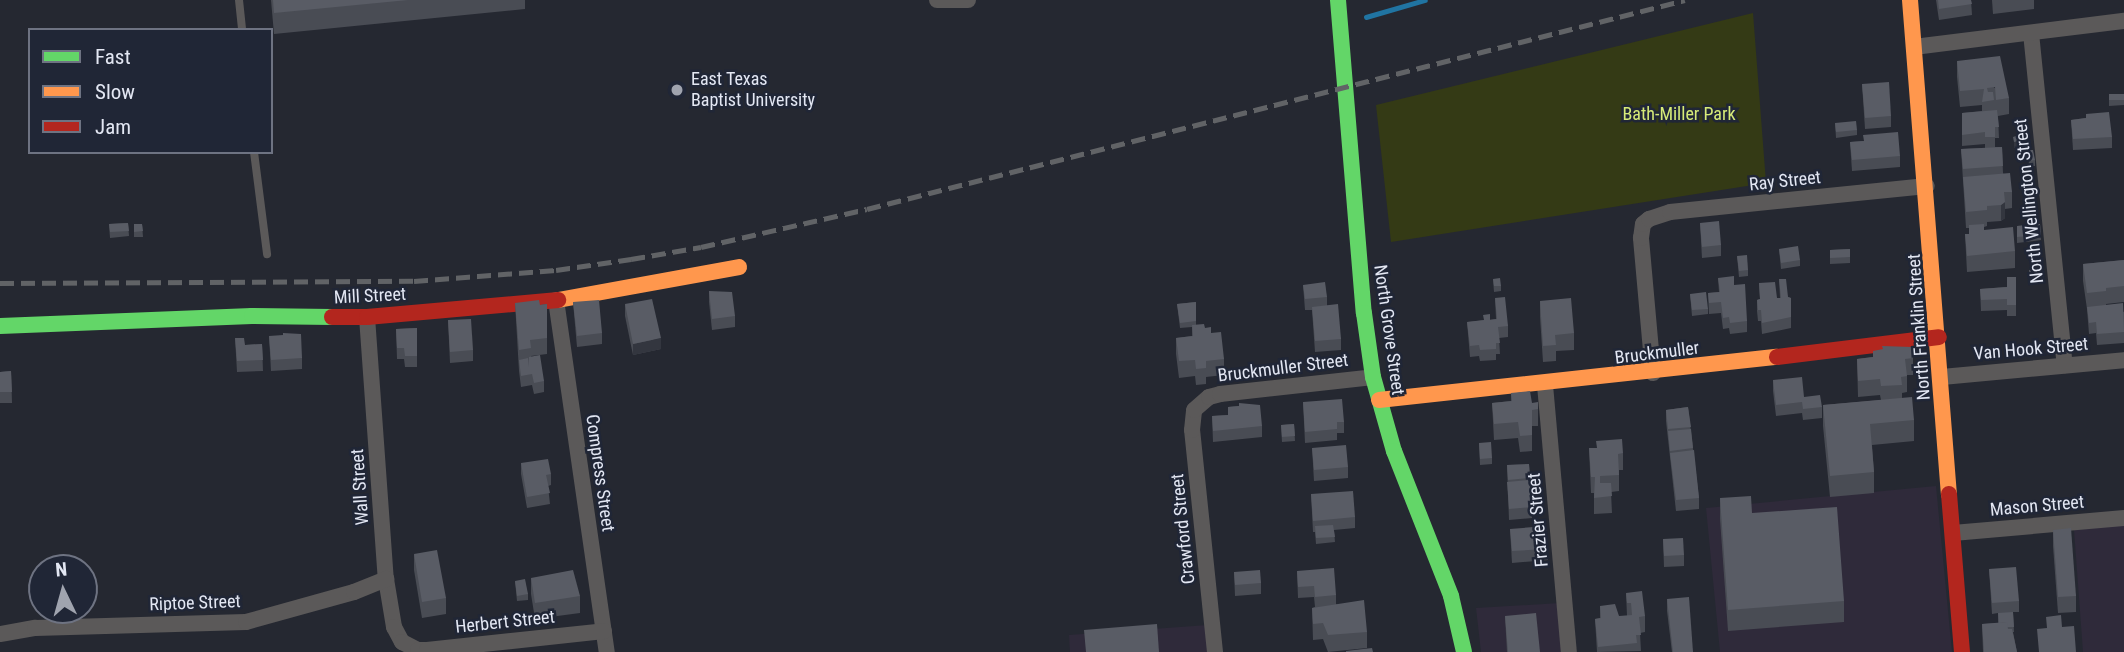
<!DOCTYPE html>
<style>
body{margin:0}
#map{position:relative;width:2124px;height:652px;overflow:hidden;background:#252831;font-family:"Roboto Condensed",sans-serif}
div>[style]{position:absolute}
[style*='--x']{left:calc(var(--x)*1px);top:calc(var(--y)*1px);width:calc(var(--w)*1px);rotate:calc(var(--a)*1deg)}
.commercial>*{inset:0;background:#2f2a3a}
.green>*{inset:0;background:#343a15}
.stream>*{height:4.5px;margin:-2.25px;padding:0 2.25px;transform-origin:2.25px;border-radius:2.25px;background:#2074a2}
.lane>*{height:8px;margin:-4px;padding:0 4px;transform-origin:4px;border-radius:4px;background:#5b5959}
.street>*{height:16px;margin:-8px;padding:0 8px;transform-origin:8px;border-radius:8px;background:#5b5959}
.fast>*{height:16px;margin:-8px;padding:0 8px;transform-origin:8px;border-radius:8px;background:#63d668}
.slow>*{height:16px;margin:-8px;padding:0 8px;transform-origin:8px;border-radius:8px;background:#ff974d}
.jam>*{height:16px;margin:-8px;padding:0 8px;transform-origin:8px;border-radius:8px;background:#b3261e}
.rail>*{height:4.5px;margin-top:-2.25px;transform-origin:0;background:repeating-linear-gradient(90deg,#616366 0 14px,transparent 0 21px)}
.wall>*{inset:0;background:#494c54}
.shaded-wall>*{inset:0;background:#33363f}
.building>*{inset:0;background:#595c65}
.dots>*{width:19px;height:19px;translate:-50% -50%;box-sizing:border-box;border:4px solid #202636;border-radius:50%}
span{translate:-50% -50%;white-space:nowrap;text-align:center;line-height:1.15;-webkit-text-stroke:5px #202636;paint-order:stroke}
.poi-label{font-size:18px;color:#e3e7f3}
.left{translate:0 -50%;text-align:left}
.park-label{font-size:18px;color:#d7eb78}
.street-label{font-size:18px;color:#e3e7f3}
.legend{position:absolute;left:28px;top:28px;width:245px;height:126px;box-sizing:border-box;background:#202636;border:2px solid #6e7382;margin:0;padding:9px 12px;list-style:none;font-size:21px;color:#e3e7f3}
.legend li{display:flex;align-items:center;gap:14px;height:35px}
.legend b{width:35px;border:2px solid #6e7382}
.north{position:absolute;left:28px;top:554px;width:70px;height:70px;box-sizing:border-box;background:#202636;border:2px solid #6e7382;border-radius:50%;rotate:355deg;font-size:19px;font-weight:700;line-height:28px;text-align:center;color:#e3e7f3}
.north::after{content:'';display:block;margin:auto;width:24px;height:32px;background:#a0a4af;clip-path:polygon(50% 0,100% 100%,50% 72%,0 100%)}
</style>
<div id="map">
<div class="commercial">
<i style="clip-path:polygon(1936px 486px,1952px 652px,1720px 652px,1706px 508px)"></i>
<i style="clip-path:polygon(2124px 525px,2124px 652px,2083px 652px,2074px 530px)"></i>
<i style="clip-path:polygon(1560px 603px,1565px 652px,1481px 652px,1476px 608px)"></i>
<i style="clip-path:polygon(1208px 625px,1210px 652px,1070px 652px,1069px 635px)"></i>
</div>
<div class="green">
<i style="clip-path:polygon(1753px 13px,1766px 183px,1391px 242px,1376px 105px)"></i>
</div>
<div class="stream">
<i style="--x:1366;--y:17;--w:61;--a:-16.1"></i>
</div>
<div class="lane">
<i style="--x:239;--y:0;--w:30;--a:84"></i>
<i style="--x:254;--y:152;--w:103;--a:82.7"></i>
</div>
<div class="street">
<i style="--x:937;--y:0;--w:31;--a:0"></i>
<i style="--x:2031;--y:33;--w:334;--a:84.2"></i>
<i style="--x:1914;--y:47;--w:212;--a:-7.1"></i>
<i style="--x:556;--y:300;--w:356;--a:81.8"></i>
<i style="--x:367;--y:317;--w:263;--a:85.9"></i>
<i style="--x:386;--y:579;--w:49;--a:80.5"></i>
<i style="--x:394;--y:627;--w:17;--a:62"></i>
<i style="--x:402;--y:642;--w:18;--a:27"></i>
<i style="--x:418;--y:650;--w:9;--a:0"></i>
<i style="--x:427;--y:650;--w:178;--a:-6.1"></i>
<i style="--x:1653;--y:373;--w:136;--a:-95.1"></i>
<i style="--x:1641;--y:238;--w:14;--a:-82"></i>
<i style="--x:1643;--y:224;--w:8;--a:-40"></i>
<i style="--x:1649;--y:219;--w:22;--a:-18"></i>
<i style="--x:1670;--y:212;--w:258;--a:-5.8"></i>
<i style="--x:1942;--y:377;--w:183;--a:-5.3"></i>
<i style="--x:1545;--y:385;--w:268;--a:84.9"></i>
<i style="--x:1953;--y:533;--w:172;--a:-5"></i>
<i style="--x:0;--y:634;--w:36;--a:-10"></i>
<i style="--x:35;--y:628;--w:211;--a:-1.6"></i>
<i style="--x:246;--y:622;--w:112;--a:-15.5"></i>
<i style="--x:354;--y:592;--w:35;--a:-22"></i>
<i style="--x:1215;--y:652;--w:223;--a:-95.9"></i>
<i style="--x:1192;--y:430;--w:20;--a:-84"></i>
<i style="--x:1194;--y:410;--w:20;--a:-41"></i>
<i style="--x:1209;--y:397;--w:11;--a:-15"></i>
<i style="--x:1220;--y:394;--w:154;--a:-6.3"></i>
</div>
<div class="fast">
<i style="--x:1338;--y:0;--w:314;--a:85.3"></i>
<i style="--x:1364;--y:313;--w:65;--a:82"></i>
<i style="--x:1373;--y:377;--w:77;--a:74.2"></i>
<i style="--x:1394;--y:451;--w:156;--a:68.5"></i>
<i style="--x:1451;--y:596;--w:57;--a:76.9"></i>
<i style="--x:0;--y:326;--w:252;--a:-2.3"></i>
<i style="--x:252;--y:316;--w:80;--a:0.7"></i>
</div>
<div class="slow">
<i style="--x:1910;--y:0;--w:496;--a:85.5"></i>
<i style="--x:558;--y:300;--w:184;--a:-10.3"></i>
<i style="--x:1379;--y:400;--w:400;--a:-6.2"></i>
</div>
<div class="jam">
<i style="--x:332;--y:317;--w:35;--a:0"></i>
<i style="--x:367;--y:317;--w:192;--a:-5.1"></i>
<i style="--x:1777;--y:357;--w:163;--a:-7"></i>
<i style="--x:1949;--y:494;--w:159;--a:85.3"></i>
</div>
<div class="rail">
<i style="--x:0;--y:283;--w:414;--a:-0.3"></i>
<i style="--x:414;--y:281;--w:142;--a:-4.4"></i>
<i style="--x:556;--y:270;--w:76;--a:-8.3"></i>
<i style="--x:631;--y:259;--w:71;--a:-9.7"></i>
<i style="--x:701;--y:247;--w:170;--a:-12.9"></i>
<i style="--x:867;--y:209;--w:844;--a:-14.33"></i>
</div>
<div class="wall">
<i style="clip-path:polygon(271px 0,525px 0,525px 9px,274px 34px)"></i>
<i style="clip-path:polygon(1936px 0,1971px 0,1972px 15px,1939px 20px)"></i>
<i style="clip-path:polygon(1992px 0,2034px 0,2034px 9px,1993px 14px)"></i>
<i style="clip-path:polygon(1957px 61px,2009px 98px,2009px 114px,1998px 116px,1999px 138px,1995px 138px,1995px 147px,2002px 147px,2003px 173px,2012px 192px,2012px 208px,2005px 209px,2005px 218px,2001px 221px,1987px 222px,1987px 226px,1984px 227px,1984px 230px,2015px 251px,2015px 268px,1967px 272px,1965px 234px,1969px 234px,1969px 228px,1966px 228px,1961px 149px,1985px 148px,1985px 144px,1962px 146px,1962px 113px,1982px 111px,1982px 105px,1960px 107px,1957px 77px)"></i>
<i style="clip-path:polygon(1862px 84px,1891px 116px,1891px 127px,1865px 129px)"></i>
<i style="clip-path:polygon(2109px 94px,2124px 94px,2124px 105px,2109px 106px)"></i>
<i style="clip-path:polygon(2086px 118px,2112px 137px,2112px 148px,2073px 150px,2071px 120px)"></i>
<i style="clip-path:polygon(1835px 123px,1857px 130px,1857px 135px,1836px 138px)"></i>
<i style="clip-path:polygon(1863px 141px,1900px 156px,1900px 167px,1852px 171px,1850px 142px)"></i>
<i style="clip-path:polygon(2028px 150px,2035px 160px,2035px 166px,2029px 166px)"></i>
<i style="clip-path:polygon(128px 223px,129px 236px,110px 238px,109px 224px)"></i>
<i style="clip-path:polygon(1700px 223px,1721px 245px,1721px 256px,1702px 258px)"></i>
<i style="clip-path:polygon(134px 224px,142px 224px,143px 237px,134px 237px)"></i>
<i style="clip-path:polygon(2040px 224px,2041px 240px,2017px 243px,2017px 226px)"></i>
<i style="clip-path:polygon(1779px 249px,1800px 260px,1800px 266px,1781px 269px)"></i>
<i style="clip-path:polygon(1850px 249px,1850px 263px,1830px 264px,1830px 250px)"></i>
<i style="clip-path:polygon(1737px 256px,1748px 270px,1748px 276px,1739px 277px)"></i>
<i style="clip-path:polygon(2124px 260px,2124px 302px,2106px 304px,2106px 305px,2124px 312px,2124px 343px,2097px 345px,2096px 333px,2089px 334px,2087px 309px,2083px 281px,2083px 264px)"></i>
<i style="clip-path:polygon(2029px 270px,2044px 276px,2044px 282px,2031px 284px)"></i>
<i style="clip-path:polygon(2016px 277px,2016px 316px,2007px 316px,2007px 310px,1981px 311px,1980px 289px,2007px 287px)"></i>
<i style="clip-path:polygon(1718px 278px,1734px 285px,1747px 321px,1747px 332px,1730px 334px,1729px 328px,1723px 329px,1721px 313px,1709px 314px,1708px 293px,1719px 292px)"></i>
<i style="clip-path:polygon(1493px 279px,1501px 286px,1501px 291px,1494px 292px)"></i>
<i style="clip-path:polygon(1779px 279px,1788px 297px,1791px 298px,1791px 328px,1762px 334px,1761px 321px,1758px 321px,1757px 311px,1757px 300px,1760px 299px,1759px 283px,1777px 298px,1780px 298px)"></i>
<i style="clip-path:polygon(1303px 285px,1327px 297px,1327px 305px,1341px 339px,1341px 350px,1315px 352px,1312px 310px,1305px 310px)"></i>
<i style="clip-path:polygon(709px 291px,735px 316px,735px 327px,712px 330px,709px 302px)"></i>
<i style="clip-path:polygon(1690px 294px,1708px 309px,1708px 314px,1692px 316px)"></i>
<i style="clip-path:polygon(1495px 298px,1508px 326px,1508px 337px,1499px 338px,1500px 354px,1496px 354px,1496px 360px,1480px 361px,1479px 356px,1470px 357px,1467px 322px,1496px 319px)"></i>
<i style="clip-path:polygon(1540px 301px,1574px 333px,1574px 350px,1556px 351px,1556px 361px,1543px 362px,1540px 317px)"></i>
<i style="clip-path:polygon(573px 302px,602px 333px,602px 344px,577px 347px)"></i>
<i style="clip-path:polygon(1196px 302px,1196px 325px,1205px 328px,1211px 333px,1224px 359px,1224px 375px,1206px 377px,1206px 384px,1196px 385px,1195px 376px,1179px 378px,1176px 354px,1176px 338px,1192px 336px,1192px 327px,1180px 328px,1177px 304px)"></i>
<i style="clip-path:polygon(515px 303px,540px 305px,547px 304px,547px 354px,531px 356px,544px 381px,544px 392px,534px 394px,532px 385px,521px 387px,519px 371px)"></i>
<i style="clip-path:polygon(625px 304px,661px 349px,633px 355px,625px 316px)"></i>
<i style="clip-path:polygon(448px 320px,473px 350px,473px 361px,450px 363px)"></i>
<i style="clip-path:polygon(417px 328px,417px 367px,405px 367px,404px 359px,397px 359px,396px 329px)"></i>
<i style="clip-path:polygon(269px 336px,302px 358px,302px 369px,271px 371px)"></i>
<i style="clip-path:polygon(235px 338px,245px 345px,262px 344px,263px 371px,237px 372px)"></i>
<i style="clip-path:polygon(1873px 351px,1913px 358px,1913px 375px,1907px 375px,1907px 392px,1902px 393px,1902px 398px,1914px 420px,1914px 441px,1872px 445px,1874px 472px,1874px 493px,1830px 497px,1823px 426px,1823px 405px,1881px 400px,1880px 395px,1858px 397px,1857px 359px,1873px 357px)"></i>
<i style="clip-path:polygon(11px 371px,12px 403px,0 403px,0 372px)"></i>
<i style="clip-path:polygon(1773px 380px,1822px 407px,1822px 418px,1803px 420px,1802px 413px,1776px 416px,1773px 391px)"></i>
<i style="clip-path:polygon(1511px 393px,1532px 403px,1538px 409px,1538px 426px,1532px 426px,1532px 451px,1520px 452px,1518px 438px,1494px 440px,1492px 403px,1511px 401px)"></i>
<i style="clip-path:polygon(1303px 402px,1344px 422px,1344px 433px,1337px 433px,1337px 440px,1305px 443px)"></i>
<i style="clip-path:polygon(1239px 406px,1262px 426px,1262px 437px,1213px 442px,1212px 416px,1228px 415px,1228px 407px)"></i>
<i style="clip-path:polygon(1688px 407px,1699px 498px,1699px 509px,1676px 511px,1666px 421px,1666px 410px)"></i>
<i style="clip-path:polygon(1294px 424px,1295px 441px,1282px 442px,1281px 425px)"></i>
<i style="clip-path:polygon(1479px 443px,1492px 458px,1492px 464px,1480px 465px)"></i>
<i style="clip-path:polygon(1312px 448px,1348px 467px,1348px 478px,1314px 481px)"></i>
<i style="clip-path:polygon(1589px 448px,1623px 453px,1623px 470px,1619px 470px,1619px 491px,1611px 492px,1612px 513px,1594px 514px,1594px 493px,1591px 493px)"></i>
<i style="clip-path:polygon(521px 463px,551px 474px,551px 485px,548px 486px,550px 504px,527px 508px,521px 474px)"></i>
<i style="clip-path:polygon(1529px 464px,1532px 518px,1509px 520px,1507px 465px)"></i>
<i style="clip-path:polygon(1311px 494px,1355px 517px,1355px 528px,1334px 530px,1335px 542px,1316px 544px,1315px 532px,1313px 532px)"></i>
<i style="clip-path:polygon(1720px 498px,1752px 513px,1844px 601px,1844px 622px,1728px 631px,1720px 519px)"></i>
<i style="clip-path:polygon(1510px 529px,1548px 549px,1548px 560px,1512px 563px)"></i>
<i style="clip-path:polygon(2053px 530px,2076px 596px,2076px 612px,2058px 613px,2053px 546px)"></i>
<i style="clip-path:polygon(1663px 539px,1684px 555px,1684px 566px,1664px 567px)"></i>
<i style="clip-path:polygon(414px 554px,446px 598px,446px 614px,422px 618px,414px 570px)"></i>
<i style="clip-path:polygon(1989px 569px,2019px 601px,2019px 612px,2013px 612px,2014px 632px,2013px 632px,2017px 652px,1983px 652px,1982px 624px,1998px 623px,1998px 613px,1992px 614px)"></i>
<i style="clip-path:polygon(1297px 571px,1336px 595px,1336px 604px,1367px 632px,1367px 648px,1328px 652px,1323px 639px,1313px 640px,1312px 608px,1315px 607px,1314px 597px,1298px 598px)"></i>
<i style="clip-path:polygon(1234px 572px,1261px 583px,1261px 594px,1235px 596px)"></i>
<i style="clip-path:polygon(531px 578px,580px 596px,580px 613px,535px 619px,531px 594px)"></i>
<i style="clip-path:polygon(515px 581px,528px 594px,528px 600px,517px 601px)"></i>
<i style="clip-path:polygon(1626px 593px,1645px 616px,1645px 632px,1640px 633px,1641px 651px,1597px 652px,1595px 619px,1600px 618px,1600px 606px,1619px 616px,1627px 616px)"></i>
<i style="clip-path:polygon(1667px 599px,1693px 652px,1672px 652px,1667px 611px)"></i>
<i style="clip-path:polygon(1505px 616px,1540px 652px,1507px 652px)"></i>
</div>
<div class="shaded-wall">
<i style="clip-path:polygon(2024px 140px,2024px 146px,2014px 148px,2014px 142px)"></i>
<i style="clip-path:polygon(2005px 202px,2005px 218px,2001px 221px,2001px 205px)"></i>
<i style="clip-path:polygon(661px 338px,661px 349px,633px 355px,633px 344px)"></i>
</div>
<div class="building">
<i style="clip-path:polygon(273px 0,408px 0,274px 13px)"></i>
<i style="clip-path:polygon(1938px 0,1971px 0,1972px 4px,1939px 9px)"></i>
<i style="clip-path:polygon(2000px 56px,2009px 98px,1996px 100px,1995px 87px,1987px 88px,1988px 92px,1993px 92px,1994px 100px,1982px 102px,1984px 89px,1960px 91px,1957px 61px)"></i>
<i style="clip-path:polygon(1889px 82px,1891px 116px,1865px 118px,1862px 84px)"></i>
<i style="clip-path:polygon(2109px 94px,2124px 94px,2124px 100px,2109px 100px)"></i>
<i style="clip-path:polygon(1997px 110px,1999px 127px,1995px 127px,1995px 137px,1985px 137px,1985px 132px,1962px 135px,1962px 113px)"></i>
<i style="clip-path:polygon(2109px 112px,2112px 137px,2073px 139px,2071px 120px,2086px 118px,2086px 114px)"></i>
<i style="clip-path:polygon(1856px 121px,1857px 130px,1836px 132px,1835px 123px)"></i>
<i style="clip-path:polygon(1898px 132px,1900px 156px,1852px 160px,1850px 142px,1864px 141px,1863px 135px)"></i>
<i style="clip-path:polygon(2023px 134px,2024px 140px,2014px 142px,2013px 137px)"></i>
<i style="clip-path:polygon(2002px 147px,2003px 166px,1963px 169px,1961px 149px)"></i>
<i style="clip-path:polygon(2028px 150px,2033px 150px,2035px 160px,2029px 161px)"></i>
<i style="clip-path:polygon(2010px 173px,2012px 192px,2004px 192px,2005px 202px,2001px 205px,1987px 206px,1987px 210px,1966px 212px,1963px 177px)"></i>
<i style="clip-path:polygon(1719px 221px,1721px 245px,1702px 247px,1700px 223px)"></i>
<i style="clip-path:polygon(128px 223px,129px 231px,110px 232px,109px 224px)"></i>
<i style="clip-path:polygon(134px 224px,142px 224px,143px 231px,134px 232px)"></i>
<i style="clip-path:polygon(1984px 224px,1984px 230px,2013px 227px,2015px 251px,1967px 256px,1965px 234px,1969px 234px,1969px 225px)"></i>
<i style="clip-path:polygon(2040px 224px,2041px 235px,2017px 237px,2017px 226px)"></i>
<i style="clip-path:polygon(1798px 246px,1800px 260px,1781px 263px,1779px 249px)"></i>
<i style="clip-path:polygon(1850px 249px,1850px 257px,1830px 258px,1830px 250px)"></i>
<i style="clip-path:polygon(1747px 255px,1748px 270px,1739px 271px,1737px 256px)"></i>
<i style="clip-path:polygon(2124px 260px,2124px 286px,2106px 288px,2106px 291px,2087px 293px,2083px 264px)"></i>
<i style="clip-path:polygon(2042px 268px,2044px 276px,2031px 278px,2029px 270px)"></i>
<i style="clip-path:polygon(1734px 276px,1734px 285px,1745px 284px,1747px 321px,1730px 323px,1729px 317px,1723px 318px,1721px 302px,1709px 303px,1708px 293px,1720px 292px,1718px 278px)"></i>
<i style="clip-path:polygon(2007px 277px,2016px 277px,2016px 305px,2007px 305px,2007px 299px,1981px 300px,1980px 289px,2007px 287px)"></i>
<i style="clip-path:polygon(1500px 278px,1501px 286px,1494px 286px,1493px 279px)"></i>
<i style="clip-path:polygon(1779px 279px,1786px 279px,1788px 297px,1791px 298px,1791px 317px,1762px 323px,1761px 310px,1758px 310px,1757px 300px,1760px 299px,1759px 283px,1775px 282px,1777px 298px,1781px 298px)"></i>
<i style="clip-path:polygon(1325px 282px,1327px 297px,1305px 299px,1303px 285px)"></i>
<i style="clip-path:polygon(709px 291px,732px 292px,735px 316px,712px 319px)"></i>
<i style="clip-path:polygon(1706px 292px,1708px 309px,1692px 310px,1690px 294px)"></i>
<i style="clip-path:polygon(1505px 297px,1508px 326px,1498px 327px,1500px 343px,1496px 343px,1496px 349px,1480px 350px,1479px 345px,1470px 346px,1467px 322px,1484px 320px,1483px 315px,1490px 314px,1490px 320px,1497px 319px,1495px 298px)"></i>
<i style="clip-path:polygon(1571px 298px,1574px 333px,1555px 335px,1556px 345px,1543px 346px,1540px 301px)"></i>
<i style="clip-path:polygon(652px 299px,661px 338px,633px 344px,625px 304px)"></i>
<i style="clip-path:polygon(539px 300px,540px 305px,547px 304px,547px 338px,530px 340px,531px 348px,519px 350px,515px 303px)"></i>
<i style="clip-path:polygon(599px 300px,602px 333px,577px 336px,573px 302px)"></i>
<i style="clip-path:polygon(1196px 302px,1196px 321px,1180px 323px,1177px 304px)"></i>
<i style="clip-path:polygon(2123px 303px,2124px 332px,2097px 334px,2096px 322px,2089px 323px,2087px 307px)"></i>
<i style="clip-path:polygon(1338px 304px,1341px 339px,1315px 341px,1312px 307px)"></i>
<i style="clip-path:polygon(471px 319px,473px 350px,450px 352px,448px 320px)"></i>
<i style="clip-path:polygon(1204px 324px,1205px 328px,1211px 327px,1211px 333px,1221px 332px,1224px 359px,1206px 361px,1206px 368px,1196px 369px,1195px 360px,1179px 361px,1176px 338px,1193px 336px,1192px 325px)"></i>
<i style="clip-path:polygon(417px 328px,417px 356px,405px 356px,404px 348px,397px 348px,396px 329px)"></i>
<i style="clip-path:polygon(283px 333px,301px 334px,302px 358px,271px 360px,269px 336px,283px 335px)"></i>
<i style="clip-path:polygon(235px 338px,244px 338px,245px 345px,262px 344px,263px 360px,237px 361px)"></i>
<i style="clip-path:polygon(1882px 346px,1912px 347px,1913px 358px,1905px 359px,1907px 376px,1901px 377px,1902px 385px,1881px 386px,1880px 379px,1858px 381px,1857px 359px,1873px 357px,1873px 351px,1883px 349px)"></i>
<i style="clip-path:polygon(540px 355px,544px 381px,534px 383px,532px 374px,521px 376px,519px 360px,528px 358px,529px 367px,529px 357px)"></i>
<i style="clip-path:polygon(11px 371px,12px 392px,0 392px,0 372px)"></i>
<i style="clip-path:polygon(1802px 377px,1804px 397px,1820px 395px,1822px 407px,1803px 409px,1802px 402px,1776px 405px,1773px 380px)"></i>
<i style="clip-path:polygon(1530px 391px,1532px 403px,1538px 402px,1538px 409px,1532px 410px,1532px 435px,1520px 436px,1518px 422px,1494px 424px,1492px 403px,1512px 401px,1511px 393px)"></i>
<i style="clip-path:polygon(1912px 397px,1914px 420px,1870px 424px,1874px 472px,1830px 476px,1823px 405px)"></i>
<i style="clip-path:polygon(1342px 399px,1344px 422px,1337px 422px,1337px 429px,1305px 432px,1303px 402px)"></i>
<i style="clip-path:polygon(1239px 403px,1260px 405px,1262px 426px,1213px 431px,1212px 416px,1228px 415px,1228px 407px,1239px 406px)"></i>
<i style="clip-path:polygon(1688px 407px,1691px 427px,1668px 429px,1666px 410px)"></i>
<i style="clip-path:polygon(1294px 424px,1295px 436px,1282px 437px,1281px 425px)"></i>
<i style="clip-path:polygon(1691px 429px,1693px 448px,1670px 451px,1668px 431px)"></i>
<i style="clip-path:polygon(1622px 439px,1623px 453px,1618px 454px,1619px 475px,1600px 476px,1600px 483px,1611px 483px,1612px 496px,1594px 498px,1595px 477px,1591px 477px,1589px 448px,1597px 448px,1596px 441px)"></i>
<i style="clip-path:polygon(1491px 442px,1492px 458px,1480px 459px,1479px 443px)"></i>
<i style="clip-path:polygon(1346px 445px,1348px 467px,1314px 470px,1312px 448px)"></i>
<i style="clip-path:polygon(1694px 450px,1699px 498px,1676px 500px,1670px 453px)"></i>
<i style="clip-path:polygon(548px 459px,551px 474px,546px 475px,550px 493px,527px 497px,521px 463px)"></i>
<i style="clip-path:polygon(1529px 464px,1530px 478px,1508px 480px,1507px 465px)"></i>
<i style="clip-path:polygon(1530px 480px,1532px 507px,1509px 509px,1507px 482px)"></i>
<i style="clip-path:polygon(1353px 491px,1355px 517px,1313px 521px,1311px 494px)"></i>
<i style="clip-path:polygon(1751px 496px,1752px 513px,1837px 507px,1844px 601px,1728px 610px,1720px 498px)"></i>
<i style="clip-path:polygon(1333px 525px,1335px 537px,1316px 538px,1315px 526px)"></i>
<i style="clip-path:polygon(1546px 526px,1548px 549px,1512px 551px,1510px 529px)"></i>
<i style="clip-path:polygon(2071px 528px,2076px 596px,2058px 597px,2053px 530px)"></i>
<i style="clip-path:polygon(1683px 538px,1684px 555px,1664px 556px,1663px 539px)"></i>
<i style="clip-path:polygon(437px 550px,446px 598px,422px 602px,414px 554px)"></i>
<i style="clip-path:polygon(2016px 567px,2019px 601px,1992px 603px,1989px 569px)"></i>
<i style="clip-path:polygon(1334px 568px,1336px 595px,1315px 597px,1314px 586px,1298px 587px,1297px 571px)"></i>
<i style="clip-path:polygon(573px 570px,580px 596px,535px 603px,531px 578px)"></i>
<i style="clip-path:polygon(1260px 570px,1261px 583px,1235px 585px,1234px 572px)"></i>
<i style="clip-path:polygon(525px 579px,528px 594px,517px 596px,515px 581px)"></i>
<i style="clip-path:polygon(1642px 591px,1645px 616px,1639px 617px,1641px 635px,1636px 635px,1637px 643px,1598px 647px,1595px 619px,1601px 618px,1600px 606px,1615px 604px,1619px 616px,1632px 615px,1631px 603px,1627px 603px,1626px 593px)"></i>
<i style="clip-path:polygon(1689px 597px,1693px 652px,1673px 652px,1667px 599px)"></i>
<i style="clip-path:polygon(1364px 600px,1367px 632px,1328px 635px,1323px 623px,1313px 624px,1312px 608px)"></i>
<i style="clip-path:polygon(2013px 612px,2014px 627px,2007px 627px,2007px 622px,1999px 623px,1998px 613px)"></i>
<i style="clip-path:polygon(1536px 613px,1540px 652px,1508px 652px,1505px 616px)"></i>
<i style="clip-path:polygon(2061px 615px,2062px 627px,2074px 626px,2076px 652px,2039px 652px,2037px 629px,2047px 628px,2046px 617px)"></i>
<i style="clip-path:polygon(2007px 622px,2008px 629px,2012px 629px,2017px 652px,1984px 652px,1982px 624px)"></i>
<i style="clip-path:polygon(1157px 624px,1159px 652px,1086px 652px,1084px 630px)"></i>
<i style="clip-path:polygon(1372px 648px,1373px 652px,1346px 652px,1346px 651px)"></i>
</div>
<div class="dots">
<i style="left:677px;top:90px;background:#a0a4af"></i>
</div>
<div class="poi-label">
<span class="left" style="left:691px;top:90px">East Texas<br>Baptist University</span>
</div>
<div class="park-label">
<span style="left:1679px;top:114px">Bath-Miller Park</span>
</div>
<div class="street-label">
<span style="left:1785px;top:181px;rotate:-6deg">Ray Street</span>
<span style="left:2029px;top:201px;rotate:-96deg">North Wellington Street</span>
<span style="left:370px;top:296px;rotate:-3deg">Mill Street</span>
<span style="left:1919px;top:327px;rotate:-94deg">North Franklin Street</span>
<span style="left:1389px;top:330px;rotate:82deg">North Grove Street</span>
<span style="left:2031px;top:349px;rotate:-5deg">Van Hook Street</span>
<span style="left:1657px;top:353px;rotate:-7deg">Bruckmuller</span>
<span style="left:1283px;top:368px;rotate:-7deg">Bruckmuller Street</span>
<span style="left:600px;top:473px;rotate:82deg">Compress Street</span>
<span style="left:360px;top:487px;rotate:-94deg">Wall Street</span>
<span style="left:2037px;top:506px;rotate:-5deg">Mason Street</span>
<span style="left:1538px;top:520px;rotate:-95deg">Frazier Street</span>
<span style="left:1183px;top:529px;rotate:-96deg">Crawford Street</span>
<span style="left:195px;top:603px;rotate:-2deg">Riptoe Street</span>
<span style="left:505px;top:622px;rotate:-6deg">Herbert Street</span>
</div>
<ul class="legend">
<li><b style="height:9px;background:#63d668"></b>Fast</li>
<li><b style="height:9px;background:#ff974d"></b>Slow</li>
<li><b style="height:9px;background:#b3261e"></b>Jam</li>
</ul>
<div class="north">N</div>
</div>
